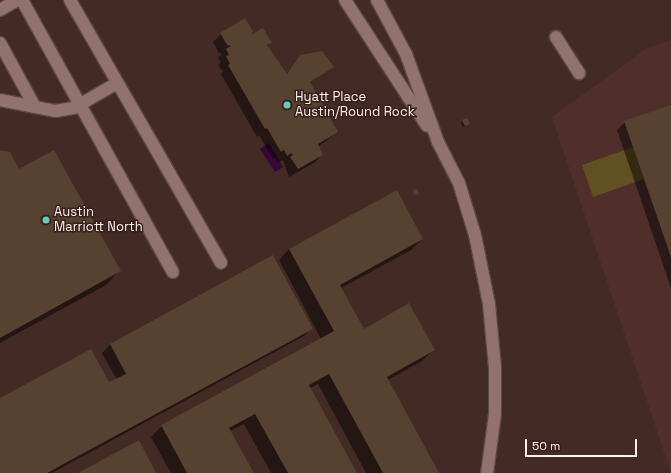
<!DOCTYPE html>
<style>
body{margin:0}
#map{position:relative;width:671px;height:473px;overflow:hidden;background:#432a25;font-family:"Space Grotesk",sans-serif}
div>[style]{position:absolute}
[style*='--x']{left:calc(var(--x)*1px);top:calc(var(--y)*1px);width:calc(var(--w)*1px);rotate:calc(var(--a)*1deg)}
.built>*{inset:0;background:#502f2a}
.green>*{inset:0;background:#615021}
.water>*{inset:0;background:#370835}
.shadow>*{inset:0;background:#0007}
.building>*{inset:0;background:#574131}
.roads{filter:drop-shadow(1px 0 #5c4844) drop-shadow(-1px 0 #5c4844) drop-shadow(0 1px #5c4844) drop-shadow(0 -1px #5c4844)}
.minor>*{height:12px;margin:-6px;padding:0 6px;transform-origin:6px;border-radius:6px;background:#91726d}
.dots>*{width:11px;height:11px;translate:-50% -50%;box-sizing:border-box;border:2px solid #39201c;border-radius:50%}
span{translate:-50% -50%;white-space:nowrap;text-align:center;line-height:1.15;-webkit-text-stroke:3px #39201c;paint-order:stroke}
.poi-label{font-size:13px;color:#fff1ee}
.left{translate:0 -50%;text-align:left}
.scale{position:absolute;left:525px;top:439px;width:112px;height:18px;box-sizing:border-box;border:2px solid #fff1ee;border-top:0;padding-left:5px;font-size:12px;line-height:14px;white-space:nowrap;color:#fff1ee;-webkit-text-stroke:3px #39201c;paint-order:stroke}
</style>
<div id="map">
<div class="built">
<i style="clip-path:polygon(671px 40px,671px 473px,552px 117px,647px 48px)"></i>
</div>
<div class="green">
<i style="clip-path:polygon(633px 147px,644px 179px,593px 197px,582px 165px)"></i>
</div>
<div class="water">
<i style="clip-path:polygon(269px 143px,283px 167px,275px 172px,260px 149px)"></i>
</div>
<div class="shadow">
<i style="clip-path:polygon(221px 34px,270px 43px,267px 46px,286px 75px,298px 58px,331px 68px,309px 83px,337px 132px,318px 147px,322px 155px,314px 163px,289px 177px,283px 160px,278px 163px,275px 157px,273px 159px,259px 135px,257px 137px,221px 74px,223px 72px,218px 65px,221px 62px,218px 58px,222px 54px,219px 53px,213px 42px)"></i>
<i style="clip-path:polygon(671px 106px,671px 288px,617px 130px,625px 122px)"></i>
<i style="clip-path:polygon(463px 121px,468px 124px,463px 127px,461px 123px)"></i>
<i style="clip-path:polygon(0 151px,119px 271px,106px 285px,0 343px)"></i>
<i style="clip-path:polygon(422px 239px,411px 250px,341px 288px,363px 330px,433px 350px,422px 361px,388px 380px,438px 473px,366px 473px,318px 384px,310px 388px,356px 473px,271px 473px,244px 424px,230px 431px,253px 473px,171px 473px,151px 437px,162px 426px,321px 339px,279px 260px,289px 249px)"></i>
<i style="clip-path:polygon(273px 256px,312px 328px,304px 336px,52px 473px,0 473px,0 399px,109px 384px,117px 380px,102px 353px,110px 345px)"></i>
</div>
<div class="building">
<i style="clip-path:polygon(245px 18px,253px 31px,251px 35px,263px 28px,272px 43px,267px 45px,287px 74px,300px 55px,322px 51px,334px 67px,310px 82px,338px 132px,318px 144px,323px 155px,298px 169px,290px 157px,293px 155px,291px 153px,287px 156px,284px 150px,281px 152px,267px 128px,265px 129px,228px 65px,230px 64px,226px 56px,229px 55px,226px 49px,231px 46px,227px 45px,220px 33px)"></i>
<i style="clip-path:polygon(671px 105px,671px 257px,624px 121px)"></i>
<i style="clip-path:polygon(467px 118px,470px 124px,465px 126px,462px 120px)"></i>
<i style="clip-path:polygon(0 150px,10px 152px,19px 169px,54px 150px,121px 271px,0 338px)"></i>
<i style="clip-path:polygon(417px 189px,419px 194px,414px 195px,413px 190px)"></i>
<i style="clip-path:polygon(397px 190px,423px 239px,340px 285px,364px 329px,409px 303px,435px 350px,387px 377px,439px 473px,383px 473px,329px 374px,309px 385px,357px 473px,288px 473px,255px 414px,229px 428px,254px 473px,187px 473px,161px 425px,334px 331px,289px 249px)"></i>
<i style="clip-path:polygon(273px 255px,313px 329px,47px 473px,0 473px,0 398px,91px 349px,109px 382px,126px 374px,110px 344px)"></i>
<i style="clip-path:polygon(139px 440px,156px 473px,78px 473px)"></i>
</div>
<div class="roads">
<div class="minor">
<i style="--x:22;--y:0;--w:311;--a:61"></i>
<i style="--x:70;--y:0;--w:303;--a:60.1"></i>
<i style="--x:345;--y:0;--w:150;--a:56.9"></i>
<i style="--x:377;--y:0;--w:61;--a:61.8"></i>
<i style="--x:406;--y:54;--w:94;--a:70"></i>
<i style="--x:438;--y:142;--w:46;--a:62.9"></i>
<i style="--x:459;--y:183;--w:54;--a:72.9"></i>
<i style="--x:475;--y:235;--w:70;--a:78.5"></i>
<i style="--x:489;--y:304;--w:63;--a:84.6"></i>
<i style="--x:495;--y:367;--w:47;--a:90"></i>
<i style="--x:495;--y:414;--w:60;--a:97.7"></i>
<i style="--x:0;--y:10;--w:20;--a:-30"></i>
<i style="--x:556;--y:37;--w:43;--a:57.4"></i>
<i style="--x:0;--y:43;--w:73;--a:61.3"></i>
<i style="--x:0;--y:100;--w:56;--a:11.3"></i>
<i style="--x:55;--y:111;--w:19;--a:-9"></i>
<i style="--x:74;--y:108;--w:50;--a:-30.2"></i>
</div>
</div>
<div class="dots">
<i style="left:287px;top:105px;background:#5eceb8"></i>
<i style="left:46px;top:220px;background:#5eceb8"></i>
</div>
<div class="poi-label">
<span class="left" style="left:295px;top:105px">Hyatt Place<br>Austin/Round Rock</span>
<span class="left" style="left:54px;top:220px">Austin<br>Marriott North</span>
</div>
<div class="scale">50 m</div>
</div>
